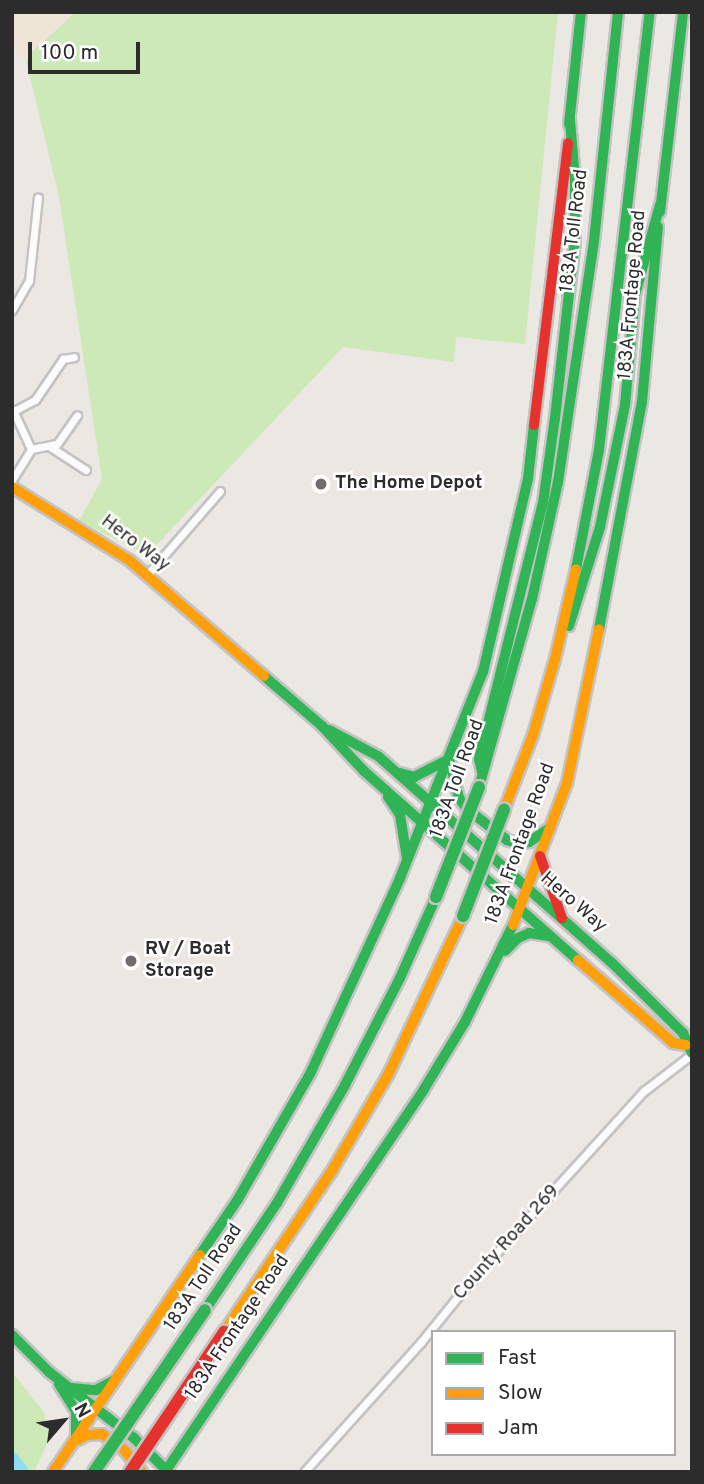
<!DOCTYPE html>
<style>
body{margin:0}
#map{position:relative;width:704px;height:1484px;overflow:hidden;background:#ebe7e2;font-family:Overpass,sans-serif}
div>[style]{position:absolute}
[style*='--x']{left:calc(var(--x)*1px);top:calc(var(--y)*1px);width:calc(var(--w)*1px);rotate:calc(var(--a)*1deg)}
.education>*{inset:0;background:#efe5d6}
.green>*{inset:0;background:#cee9b8}
.river>*{height:14px;margin:-7px;padding:0 7px;transform-origin:7px;border-radius:7px;background:#90ddf2}
.roads{filter:drop-shadow(2px 0 #c4c3c3) drop-shadow(-2px 0 #c4c3c3) drop-shadow(0 2px #c4c3c3) drop-shadow(0 -2px #c4c3c3)}
.street>*{height:7px;margin:-3.5px;padding:0 3.5px;transform-origin:3.5px;border-radius:3.5px;background:#fcfbfb}
.fast>*{height:10px;margin:-5px;padding:0 5px;transform-origin:5px;border-radius:5px;background:#30b455}
.slow>*{height:10px;margin:-5px;padding:0 5px;transform-origin:5px;border-radius:5px;background:#ff9f0a}
.jam>*{height:10px;margin:-5px;padding:0 5px;transform-origin:5px;border-radius:5px;background:#e5322d}
.bridges{filter:drop-shadow(2px 0 #c6c4c2) drop-shadow(-2px 0 #c6c4c2) drop-shadow(0 2px #c6c4c2) drop-shadow(0 -2px #c6c4c2)}
.fast-bridge>*{height:12px;margin:-6px;padding:0 6px;transform-origin:6px;border-radius:6px;background:#30b455}
.jam-bridge>*{height:12px;margin:-6px;padding:0 6px;transform-origin:6px;border-radius:6px;background:#e5322d}
.dots>*{width:19px;height:19px;translate:-50% -50%;box-sizing:border-box;border:4px solid #fff;border-radius:50%}
span{translate:-50% -50%;white-space:nowrap;text-align:center;line-height:1.15;-webkit-text-stroke:5px #fff;paint-order:stroke}
.street-label{font-size:19px;color:#2c2c2c}
.poi-label{font-size:19px;color:#2c2c2c;font-weight:700}
.left{translate:0 -50%;text-align:left}
.frame{position:absolute;inset:0;border:14px solid #2c2c2c;pointer-events:none}
.legend{position:absolute;left:431px;top:1330px;width:245px;height:126px;box-sizing:border-box;background:#fff;border:2px solid #ababab;margin:0;padding:9px 12px;list-style:none;font-size:21px;color:#2c2c2c}
.legend li{display:flex;align-items:center;gap:14px;height:35px}
.legend b{width:35px;border:2px solid #ababab}
.north{position:absolute;left:28px;top:1386px;width:70px;height:70px;-webkit-text-stroke:5px #fff;paint-order:stroke;rotate:61deg;font-size:19px;font-weight:700;line-height:28px;text-align:center;color:#2c2c2c}
.north::after{content:'';display:block;margin:auto;width:24px;height:32px;background:#2c2c2c;clip-path:polygon(50% 0,100% 100%,50% 72%,0 100%)}
.scale{position:absolute;left:28px;top:42px;width:112px;height:32px;box-sizing:border-box;border:4px solid #2c2c2c;border-top:0;padding-left:9px;font-size:21px;line-height:24px;white-space:nowrap;color:#2c2c2c;-webkit-text-stroke:5px #fff;paint-order:stroke}
</style>
<div id="map">
<div class="education">
<i style="clip-path:polygon(12px 12px,76px 12px,34px 50px,26px 61px,12px 47px)"></i>
</div>
<div class="green">
<i style="clip-path:polygon(76px 12px,558px 12px,525px 344px,456px 337px,454px 362px,343px 347px,147px 555px,79px 521px,102px 479px,59px 197px,26px 61px,34px 50px)"></i>
<i style="clip-path:polygon(12px 1372px,43px 1411px,51px 1436px,34px 1472px,12px 1472px)"></i>
</div>
<div class="river">
<i style="--x:12;--y:1459;--w:16;--a:52"></i>
</div>
<div class="roads">
<div class="street">
<i style="--x:12;--y:310;--w:34;--a:-60"></i>
<i style="--x:29;--y:281;--w:84;--a:-83.9"></i>
<i style="--x:14;--y:411;--w:24;--a:-28"></i>
<i style="--x:35;--y:400;--w:50;--a:-55.7"></i>
<i style="--x:63;--y:359;--w:11;--a:-10"></i>
<i style="--x:49;--y:446;--w:44;--a:33"></i>
<i style="--x:31;--y:449;--w:26;--a:-11"></i>
<i style="--x:57;--y:444;--w:35;--a:-55"></i>
<i style="--x:12;--y:480;--w:36;--a:-58"></i>
<i style="--x:31;--y:449;--w:43;--a:-114.8"></i>
<i style="--x:147;--y:575;--w:111;--a:-49"></i>
<i style="--x:304;--y:1472;--w:175;--a:-48"></i>
<i style="--x:421;--y:1342;--w:76;--a:-50.9"></i>
<i style="--x:469;--y:1283;--w:260;--a:-47.7"></i>
<i style="--x:644;--y:1091;--w:61;--a:-37.6"></i>
</div>
<div class="fast">
<i style="--x:569;--y:124;--w:113;--a:-83.9"></i>
<i style="--x:660;--y:212;--w:201;--a:-83.4"></i>
<i style="--x:576;--y:569;--w:121;--a:-79.1"></i>
<i style="--x:599;--y:450;--w:441;--a:-83.4"></i>
<i style="--x:569;--y:626;--w:104;--a:-72.6"></i>
<i style="--x:600;--y:527;--w:125;--a:-78.4"></i>
<i style="--x:625;--y:405;--w:110;--a:-84.8"></i>
<i style="--x:635;--y:295;--w:93;--a:-74.5"></i>
<i style="--x:599;--y:629;--w:231;--a:-79.3"></i>
<i style="--x:642;--y:402;--w:176;--a:-84.8"></i>
<i style="--x:264;--y:676;--w:77;--a:40.8"></i>
<i style="--x:322;--y:726;--w:62;--a:47"></i>
<i style="--x:364;--y:771;--w:286;--a:41.5"></i>
<i style="--x:329;--y:730;--w:55;--a:28"></i>
<i style="--x:378;--y:756;--w:312;--a:41.5"></i>
<i style="--x:612;--y:963;--w:100;--a:44.6"></i>
<i style="--x:683;--y:1033;--w:22;--a:66"></i>
<i style="--x:449;--y:759;--w:40;--a:75.6"></i>
<i style="--x:459;--y:798;--w:14;--a:54"></i>
<i style="--x:467;--y:809;--w:51;--a:37.8"></i>
<i style="--x:507;--y:840;--w:13;--a:18"></i>
<i style="--x:519;--y:844;--w:10;--a:-11"></i>
<i style="--x:529;--y:842;--w:25;--a:-34"></i>
<i style="--x:482;--y:772;--w:13;--a:-103"></i>
<i style="--x:479;--y:759;--w:264;--a:-76"></i>
<i style="--x:543;--y:503;--w:86;--a:-82"></i>
<i style="--x:555;--y:418;--w:180;--a:-83.6"></i>
<i style="--x:575;--y:239;--w:59;--a:-90"></i>
<i style="--x:575;--y:180;--w:60;--a:-94.8"></i>
<i style="--x:400;--y:773;--w:15;--a:16"></i>
<i style="--x:414;--y:777;--w:39;--a:-27"></i>
<i style="--x:479;--y:787;--w:195;--a:-74.3"></i>
<i style="--x:532;--y:599;--w:120;--a:-77.5"></i>
<i style="--x:558;--y:482;--w:244;--a:-81.5"></i>
<i style="--x:594;--y:241;--w:230;--a:-84"></i>
<i style="--x:388;--y:797;--w:22;--a:56"></i>
<i style="--x:400;--y:815;--w:44;--a:80.8"></i>
<i style="--x:505;--y:951;--w:18;--a:-45"></i>
<i style="--x:518;--y:938;--w:12;--a:-24"></i>
<i style="--x:529;--y:933;--w:20;--a:9"></i>
<i style="--x:200;--y:1255;--w:68;--a:-55.8"></i>
<i style="--x:238;--y:1199;--w:144;--a:-60.1"></i>
<i style="--x:310;--y:1074;--w:216;--a:-65.3"></i>
<i style="--x:400;--y:878;--w:222;--a:-68.1"></i>
<i style="--x:483;--y:672;--w:198;--a:-76.9"></i>
<i style="--x:528;--y:479;--w:54;--a:-83.7"></i>
<i style="--x:205;--y:1310;--w:129;--a:-56.1"></i>
<i style="--x:277;--y:1203;--w:136;--a:-60"></i>
<i style="--x:345;--y:1085;--w:120;--a:-62.8"></i>
<i style="--x:400;--y:978;--w:89;--a:-66"></i>
<i style="--x:12;--y:1335;--w:52;--a:45"></i>
<i style="--x:49;--y:1372;--w:108;--a:37.8"></i>
<i style="--x:134;--y:1438;--w:48;--a:45"></i>
<i style="--x:59;--y:1384;--w:32;--a:58"></i>
<i style="--x:76;--y:1411;--w:23;--a:90"></i>
<i style="--x:71;--y:1388;--w:25;--a:5"></i>
<i style="--x:96;--y:1390;--w:19;--a:-28"></i>
<i style="--x:165;--y:1472;--w:462;--a:-55.9"></i>
<i style="--x:424;--y:1089;--w:79;--a:-58.5"></i>
<i style="--x:465;--y:1022;--w:108;--a:-63.7"></i>
</div>
<div class="slow">
<i style="--x:12;--y:487;--w:138;--a:32"></i>
<i style="--x:129;--y:560;--w:178;--a:40.7"></i>
<i style="--x:504;--y:810;--w:80;--a:-68.9"></i>
<i style="--x:533;--y:735;--w:79;--a:-73.9"></i>
<i style="--x:555;--y:659;--w:92;--a:-76.9"></i>
<i style="--x:513;--y:925;--w:152;--a:-69.2"></i>
<i style="--x:567;--y:783;--w:157;--a:-78.3"></i>
<i style="--x:578;--y:960;--w:126;--a:41.1"></i>
<i style="--x:673;--y:1043;--w:13;--a:9"></i>
<i style="--x:224;--y:1332;--w:196;--a:-56.2"></i>
<i style="--x:333;--y:1169;--w:109;--a:-59.7"></i>
<i style="--x:388;--y:1075;--w:176;--a:-64.7"></i>
<i style="--x:78;--y:1440;--w:10;--a:-29"></i>
<i style="--x:87;--y:1435;--w:15;--a:-4"></i>
<i style="--x:102;--y:1434;--w:29;--a:36"></i>
<i style="--x:125;--y:1451;--w:27;--a:51"></i>
<i style="--x:53;--y:1472;--w:262;--a:-55.9"></i>
</div>
<div class="jam">
<i style="--x:534;--y:425;--w:284;--a:-83.1"></i>
<i style="--x:540;--y:856;--w:66;--a:70.5"></i>
</div>
</div>
<div class="bridges">
<div class="fast-bridge">
<i style="--x:436;--y:897;--w:118;--a:-68.6"></i>
<i style="--x:463;--y:916;--w:114;--a:-68.9"></i>
<i style="--x:94;--y:1472;--w:196;--a:-55.6"></i>
</div>
<div class="jam-bridge">
<i style="--x:130;--y:1472;--w:169;--a:-56.1"></i>
</div>
</div>
<div class="dots">
<i style="left:321px;top:484px;background:#6f6d6c"></i>
<i style="left:131px;top:961px;background:#6f6d6c"></i>
</div>
<div class="street-label">
<span style="left:575px;top:231px;rotate:-83deg">183A Toll Road</span>
<span style="left:633px;top:295px;rotate:-85deg">183A Frontage Road</span>
<span style="left:135px;top:544px;rotate:37deg">Hero Way</span>
<span style="left:458px;top:779px;rotate:-70deg">183A Toll Road</span>
<span style="left:521px;top:844px;rotate:-70deg">183A Frontage Road</span>
<span style="left:573px;top:903px;rotate:41deg">Hero Way</span>
<span style="left:507px;top:1243px;rotate:-48deg">County Road 269</span>
<span style="left:204px;top:1278px;rotate:-56deg">183A Toll Road</span>
<span style="left:238px;top:1328px;rotate:-56deg">183A Frontage Road</span>
</div>
<div class="poi-label">
<span class="left" style="left:335px;top:484px">The Home Depot</span>
<span class="left" style="left:145px;top:961px">RV / Boat<br>Storage</span>
</div>
<div class="frame"></div>
<ul class="legend">
<li><b style="height:9px;background:#30b455"></b>Fast</li>
<li><b style="height:9px;background:#ff9f0a"></b>Slow</li>
<li><b style="height:9px;background:#e5322d"></b>Jam</li>
</ul>
<div class="north">N</div>
<div class="scale">100 m</div>
</div>
